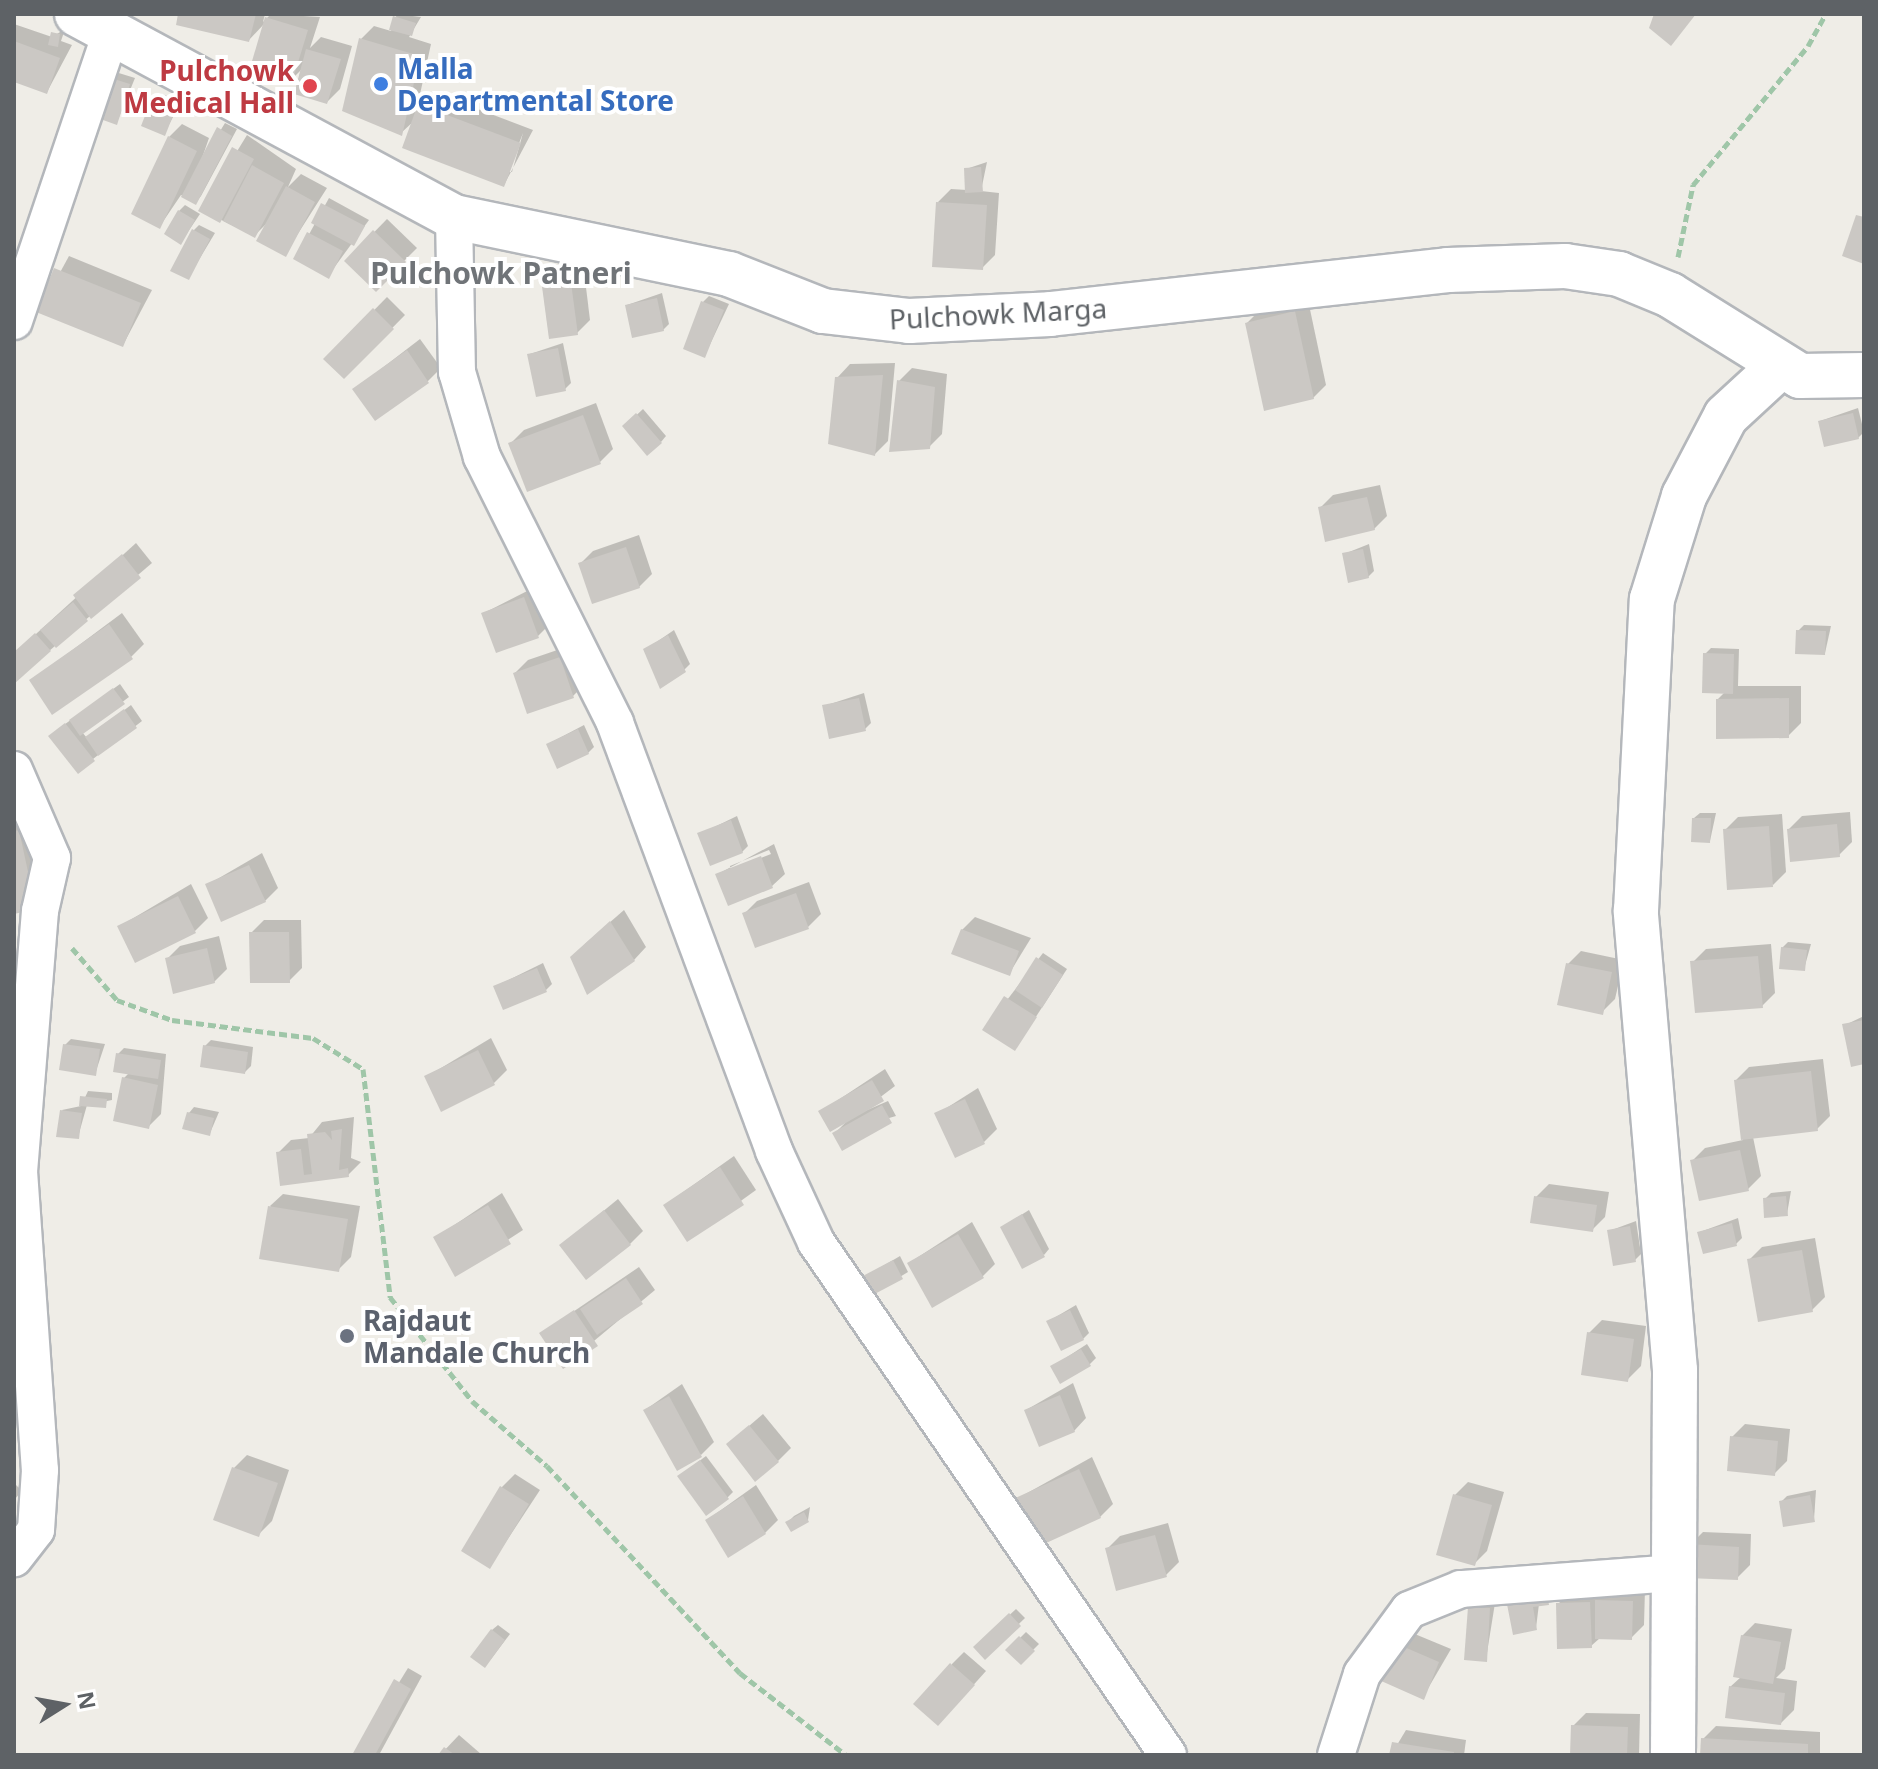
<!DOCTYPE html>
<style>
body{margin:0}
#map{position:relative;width:1878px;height:1769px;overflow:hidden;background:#efede7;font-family:"Noto Sans",sans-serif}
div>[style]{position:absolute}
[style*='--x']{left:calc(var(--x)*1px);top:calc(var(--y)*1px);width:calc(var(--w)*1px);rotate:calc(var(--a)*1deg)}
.shadow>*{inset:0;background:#0003}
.building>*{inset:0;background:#cbc8c4}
.path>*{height:5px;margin-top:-2.5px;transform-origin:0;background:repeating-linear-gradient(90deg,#9fc6a8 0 8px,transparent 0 12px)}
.roads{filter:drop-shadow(2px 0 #b4b7bb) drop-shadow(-2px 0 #b4b7bb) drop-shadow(0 2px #b4b7bb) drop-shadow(0 -2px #b4b7bb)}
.street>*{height:36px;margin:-18px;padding:0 18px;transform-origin:18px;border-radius:18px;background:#fff}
.secondary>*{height:44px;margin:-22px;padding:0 22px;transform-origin:22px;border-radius:22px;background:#fff}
.dots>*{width:22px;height:22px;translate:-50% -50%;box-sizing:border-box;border:4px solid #fff;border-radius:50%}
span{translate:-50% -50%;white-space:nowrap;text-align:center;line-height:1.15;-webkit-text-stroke:8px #fff;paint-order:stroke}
.shop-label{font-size:28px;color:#366cbe;font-weight:700}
.left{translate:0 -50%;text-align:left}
.health-label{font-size:28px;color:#be3a42;font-weight:700}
.right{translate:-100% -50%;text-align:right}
.street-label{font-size:28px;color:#5e6266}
.worship-label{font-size:28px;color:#5b616d;font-weight:700}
.neighbourhood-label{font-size:30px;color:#707478;font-weight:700}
.frame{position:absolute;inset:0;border:16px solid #5e6266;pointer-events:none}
.north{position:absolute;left:24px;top:1665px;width:80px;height:80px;-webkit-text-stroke:6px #fff;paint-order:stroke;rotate:79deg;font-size:22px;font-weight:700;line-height:32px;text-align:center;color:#5e6266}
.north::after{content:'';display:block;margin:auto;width:28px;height:36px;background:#5e6266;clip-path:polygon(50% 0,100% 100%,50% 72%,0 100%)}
</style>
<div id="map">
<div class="shadow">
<i style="clip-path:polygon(180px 14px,265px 14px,263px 22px,271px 14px,320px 17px,310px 48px,321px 37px,352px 46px,340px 89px,327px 102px,303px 68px,292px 79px,265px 23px,249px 40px)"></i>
<i style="clip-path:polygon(evenodd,397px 14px,421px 17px,409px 37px,431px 44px,417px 108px,433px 92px,533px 130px,504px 185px,414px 121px,401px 133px,361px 39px,374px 26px,391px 31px,397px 14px,523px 133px,512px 172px,508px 172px,523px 133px)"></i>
<i style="clip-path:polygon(14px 24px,52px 37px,65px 29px,61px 41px,72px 45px,47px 92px,14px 80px)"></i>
<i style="clip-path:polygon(109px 70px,135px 78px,117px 122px)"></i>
<i style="clip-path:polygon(160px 93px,181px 102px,164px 134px,154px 99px)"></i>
<i style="clip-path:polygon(225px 123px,237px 129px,201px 196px,196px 202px,181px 195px,160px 226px,169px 137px,182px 124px,209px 138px,200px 164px)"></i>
<i style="clip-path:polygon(247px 135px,296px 169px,288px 187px,301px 174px,327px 188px,285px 254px,267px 223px,254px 236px,201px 210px)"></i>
<i style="clip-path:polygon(987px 162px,981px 191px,999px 193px,995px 255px,982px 268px,938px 202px,951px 189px,967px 190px,966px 169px)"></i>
<i style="clip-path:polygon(329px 198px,369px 220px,328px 276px,296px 258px)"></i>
<i style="clip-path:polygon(185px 205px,200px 214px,181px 242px,179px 211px)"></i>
<i style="clip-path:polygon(387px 219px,417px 248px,376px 289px,346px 261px)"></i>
<i style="clip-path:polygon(199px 225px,215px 233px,188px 278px,193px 231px)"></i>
<i style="clip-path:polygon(69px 256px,152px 290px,123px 345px,39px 311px)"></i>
<i style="clip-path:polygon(583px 263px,590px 320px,577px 333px,544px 280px,557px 267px)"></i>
<i style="clip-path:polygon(662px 293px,669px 324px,663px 330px,627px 305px)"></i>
<i style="clip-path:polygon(709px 296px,729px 304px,705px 355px,703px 302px)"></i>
<i style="clip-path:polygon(387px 297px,405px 315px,344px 377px,326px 359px)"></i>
<i style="clip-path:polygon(1308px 300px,1326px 385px,1313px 398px,1247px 323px,1260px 310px)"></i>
<i style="clip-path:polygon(420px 339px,441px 368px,428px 381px,355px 389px)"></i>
<i style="clip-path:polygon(563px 343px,571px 383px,565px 389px,530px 354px)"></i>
<i style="clip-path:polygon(895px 363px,888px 441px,875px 454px,837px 378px,850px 364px)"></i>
<i style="clip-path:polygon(912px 368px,947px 374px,942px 434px,929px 447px,899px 381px)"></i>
<i style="clip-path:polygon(596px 403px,613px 449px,600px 462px,511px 443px,524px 430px)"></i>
<i style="clip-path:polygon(1858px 408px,1864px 432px,1858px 438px,1820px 421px)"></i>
<i style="clip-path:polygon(643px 409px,666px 436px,661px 442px,625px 426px)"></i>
<i style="clip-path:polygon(1380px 485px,1387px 516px,1374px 529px,1320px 508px,1333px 495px)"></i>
<i style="clip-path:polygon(639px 535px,652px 574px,639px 587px,580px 564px,593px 551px)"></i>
<i style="clip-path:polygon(136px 543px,152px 563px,14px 681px,14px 654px)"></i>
<i style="clip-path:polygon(1369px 544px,1374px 571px,1368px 577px,1344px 554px)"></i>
<i style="clip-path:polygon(537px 586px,551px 623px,538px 636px,484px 613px)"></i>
<i style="clip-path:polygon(122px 613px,144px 644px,131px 657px,31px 681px)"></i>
<i style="clip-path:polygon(1804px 625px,1831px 626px,1825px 653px,1798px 631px)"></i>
<i style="clip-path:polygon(674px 630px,690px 664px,684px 670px,645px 650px)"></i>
<i style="clip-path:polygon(572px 645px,586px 683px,573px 696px,515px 673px,528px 660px)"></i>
<i style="clip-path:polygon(1711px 648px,1739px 649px,1738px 686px,1801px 686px,1801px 723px,1788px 736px,1718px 699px,1726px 691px,1705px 654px)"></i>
<i style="clip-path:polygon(120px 684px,129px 697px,82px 732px,87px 738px,131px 705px,142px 721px,93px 759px,57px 730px)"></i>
<i style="clip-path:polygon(864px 693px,871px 723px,865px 729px,824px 706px)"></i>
<i style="clip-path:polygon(584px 725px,594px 747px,588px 753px,548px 744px)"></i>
<i style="clip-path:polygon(1850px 812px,1852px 842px,1839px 855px,1789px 829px,1802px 816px)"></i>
<i style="clip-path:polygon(1700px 813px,1716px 813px,1710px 841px,1694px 818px)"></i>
<i style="clip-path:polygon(1782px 814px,1786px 872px,1773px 885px,1725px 830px,1738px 817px)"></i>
<i style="clip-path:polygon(737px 816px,748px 846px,742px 852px,700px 834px)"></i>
<i style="clip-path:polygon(32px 819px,48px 894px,14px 912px,14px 823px)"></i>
<i style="clip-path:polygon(evenodd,774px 844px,785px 874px,772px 886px,718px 874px,774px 844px,769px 850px,771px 854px,730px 870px,730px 866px,769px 850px)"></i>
<i style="clip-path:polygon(262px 853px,278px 888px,265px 901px,207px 885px)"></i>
<i style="clip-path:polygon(809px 882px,821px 914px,808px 927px,744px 914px,757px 901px)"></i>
<i style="clip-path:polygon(191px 884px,208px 918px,195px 931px,120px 926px)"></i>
<i style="clip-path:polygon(624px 910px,646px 947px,634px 960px,585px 944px)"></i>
<i style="clip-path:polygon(975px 917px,1031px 938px,1009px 974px,962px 930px)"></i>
<i style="clip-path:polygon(264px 920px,301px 920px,302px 968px,289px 981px,251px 933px)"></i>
<i style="clip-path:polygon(219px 936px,227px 969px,214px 982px,167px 959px,180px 946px)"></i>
<i style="clip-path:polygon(1788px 942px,1811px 944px,1804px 969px,1782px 948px)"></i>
<i style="clip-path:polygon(1771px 944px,1775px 993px,1762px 1006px,1693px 962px,1706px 949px)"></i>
<i style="clip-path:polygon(1581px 951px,1624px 960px,1615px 999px,1602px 1012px,1568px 964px)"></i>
<i style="clip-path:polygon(1043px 953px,1067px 969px,1015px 1049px,984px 1030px)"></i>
<i style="clip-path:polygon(543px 963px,552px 984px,546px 990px,496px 986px)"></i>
<i style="clip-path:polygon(1864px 1016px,1864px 1062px,1845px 1025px)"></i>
<i style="clip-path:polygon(491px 1038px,507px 1070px,494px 1083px,426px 1077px)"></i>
<i style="clip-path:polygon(71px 1039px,105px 1044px,95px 1074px,65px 1045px)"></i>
<i style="clip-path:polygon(211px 1040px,253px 1047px,251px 1066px,245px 1072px,205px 1046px)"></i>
<i style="clip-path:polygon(124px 1048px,166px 1054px,161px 1114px,148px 1127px,124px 1078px,129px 1073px,118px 1054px)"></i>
<i style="clip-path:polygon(1823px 1059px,1830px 1116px,1817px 1129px,1753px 1137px,1761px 1176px,1748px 1189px,1692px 1161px,1705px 1148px,1743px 1140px,1736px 1080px,1749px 1067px)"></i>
<i style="clip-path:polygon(885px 1069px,895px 1086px,858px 1114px,888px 1101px,896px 1116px,834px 1134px,846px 1122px,820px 1112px)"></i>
<i style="clip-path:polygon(978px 1088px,997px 1129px,984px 1142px,937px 1114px)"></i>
<i style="clip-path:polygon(88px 1091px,112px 1093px,112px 1100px,87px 1105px,78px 1137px,62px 1110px,81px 1106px)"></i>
<i style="clip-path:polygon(194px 1107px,219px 1112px,210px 1133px,189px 1113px)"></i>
<i style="clip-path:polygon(354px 1117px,351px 1158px,361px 1162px,348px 1175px,282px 1184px,278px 1153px,291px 1140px,309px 1138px,322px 1122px)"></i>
<i style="clip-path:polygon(734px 1156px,756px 1190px,688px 1239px,665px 1205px)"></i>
<i style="clip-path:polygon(1549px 1184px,1609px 1192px,1605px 1217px,1592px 1230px,1536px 1197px)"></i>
<i style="clip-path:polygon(1791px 1191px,1787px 1214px,1765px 1199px,1771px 1193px)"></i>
<i style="clip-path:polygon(502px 1193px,523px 1230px,456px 1274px,435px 1238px)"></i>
<i style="clip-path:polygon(283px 1194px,360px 1206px,351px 1257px,338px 1270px,270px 1206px)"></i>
<i style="clip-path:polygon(618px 1199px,643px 1231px,630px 1244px,562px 1245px)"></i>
<i style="clip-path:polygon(1029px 1210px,1049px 1249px,1044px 1255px,1002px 1227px)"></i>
<i style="clip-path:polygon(1738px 1218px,1742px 1238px,1736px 1244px,1700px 1232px)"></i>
<i style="clip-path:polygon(1636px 1221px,1641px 1254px,1635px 1260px,1609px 1231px)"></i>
<i style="clip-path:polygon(972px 1222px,995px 1264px,982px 1277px,909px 1263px)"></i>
<i style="clip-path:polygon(1815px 1238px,1825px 1297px,1812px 1310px,1749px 1260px,1762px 1247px)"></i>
<i style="clip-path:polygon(900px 1256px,908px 1272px,870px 1295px,861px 1279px)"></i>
<i style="clip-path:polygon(639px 1267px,655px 1290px,564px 1366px,542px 1333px)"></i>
<i style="clip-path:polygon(1076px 1305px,1089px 1333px,1083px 1339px,1049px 1321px)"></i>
<i style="clip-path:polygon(1602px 1320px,1646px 1326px,1641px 1366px,1628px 1379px,1589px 1333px)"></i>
<i style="clip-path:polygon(1087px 1344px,1096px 1358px,1090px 1364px,1052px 1367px)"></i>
<i style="clip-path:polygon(1073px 1383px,1086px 1418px,1074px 1431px,1026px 1410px)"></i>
<i style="clip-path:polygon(682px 1384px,714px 1442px,701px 1455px,645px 1410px)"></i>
<i style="clip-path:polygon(763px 1414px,791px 1448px,778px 1461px,728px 1444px)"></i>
<i style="clip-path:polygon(1745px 1424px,1790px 1429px,1787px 1461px,1774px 1474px,1732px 1437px)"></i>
<i style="clip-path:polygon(247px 1455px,289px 1470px,272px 1521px,259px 1534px,234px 1468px)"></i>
<i style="clip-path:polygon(706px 1456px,733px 1492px,727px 1498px,686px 1471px)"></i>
<i style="clip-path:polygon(1092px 1457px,1113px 1504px,1100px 1517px,1013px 1501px)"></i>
<i style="clip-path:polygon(515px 1474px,540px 1490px,490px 1566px,502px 1487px)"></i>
<i style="clip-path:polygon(1468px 1482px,1504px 1492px,1487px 1551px,1474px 1564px,1455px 1495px)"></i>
<i style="clip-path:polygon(14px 1483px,22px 1491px,14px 1500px)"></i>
<i style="clip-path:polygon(756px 1485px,778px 1520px,765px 1533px,707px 1520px)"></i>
<i style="clip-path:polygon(1816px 1490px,1814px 1520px,1781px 1502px,1787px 1496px)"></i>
<i style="clip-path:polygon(810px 1507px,808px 1520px,788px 1522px,794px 1516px)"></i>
<i style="clip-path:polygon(1168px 1523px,1179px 1562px,1166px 1575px,1107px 1549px,1120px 1536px)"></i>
<i style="clip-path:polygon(1703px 1532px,1751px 1534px,1750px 1565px,1737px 1578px,1690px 1545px)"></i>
<i style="clip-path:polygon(1514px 1588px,1554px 1597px,1539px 1604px,1536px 1628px)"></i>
<i style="clip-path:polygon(1645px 1589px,1644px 1625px,1631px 1638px,1600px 1638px,1591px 1646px,1558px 1604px,1571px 1591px)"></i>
<i style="clip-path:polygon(1476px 1602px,1495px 1603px,1486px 1659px,1470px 1608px)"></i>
<i style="clip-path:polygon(1016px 1609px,1025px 1618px,985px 1657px,975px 1647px)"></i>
<i style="clip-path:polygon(1755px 1623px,1792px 1629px,1785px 1669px,1776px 1678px,1797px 1681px,1794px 1710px,1781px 1723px,1730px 1687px,1741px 1677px,1742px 1636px)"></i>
<i style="clip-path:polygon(498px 1625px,510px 1634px,491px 1659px,492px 1630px)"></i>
<i style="clip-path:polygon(1026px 1632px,1039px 1644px,1021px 1662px,1008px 1650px)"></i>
<i style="clip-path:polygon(1410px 1632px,1451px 1649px,1423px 1697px,1382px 1679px)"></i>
<i style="clip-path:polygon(964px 1652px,986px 1671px,951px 1710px,952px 1664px)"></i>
<i style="clip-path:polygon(408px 1668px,422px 1676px,379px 1755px,354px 1755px)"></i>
<i style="clip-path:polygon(1586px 1713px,1640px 1714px,1639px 1755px,1572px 1755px,1573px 1726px)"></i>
<i style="clip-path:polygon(1716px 1726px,1820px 1732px,1820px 1755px,1702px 1755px,1703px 1739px)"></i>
<i style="clip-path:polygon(1406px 1730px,1466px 1740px,1464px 1755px,1391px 1755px)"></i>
<i style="clip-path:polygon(459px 1735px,481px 1754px,480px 1755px,440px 1755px)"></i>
</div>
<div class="building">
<i style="clip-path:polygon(178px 14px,256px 14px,249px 42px,176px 25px)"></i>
<i style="clip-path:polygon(1654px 14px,1696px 14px,1671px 46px,1649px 28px)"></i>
<i style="clip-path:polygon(393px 16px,416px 23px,412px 36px,389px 30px)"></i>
<i style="clip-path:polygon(265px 17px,308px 30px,292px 82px,250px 68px)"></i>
<i style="clip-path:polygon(51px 32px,60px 34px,58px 47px,48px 45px)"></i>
<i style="clip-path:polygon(359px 38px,420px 56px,402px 136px,342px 111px)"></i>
<i style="clip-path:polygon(14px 41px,60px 58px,47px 94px,14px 82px)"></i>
<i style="clip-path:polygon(306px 49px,341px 59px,327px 104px,294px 94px)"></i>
<i style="clip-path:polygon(101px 75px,130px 84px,117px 125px,89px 115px)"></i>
<i style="clip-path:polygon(152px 98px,176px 108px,165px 136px,141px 126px)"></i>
<i style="clip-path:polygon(418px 104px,521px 143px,504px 187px,402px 148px)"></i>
<i style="clip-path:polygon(217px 127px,232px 136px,196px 205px,181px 197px)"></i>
<i style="clip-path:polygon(168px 136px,197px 151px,160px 229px,131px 214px)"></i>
<i style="clip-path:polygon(232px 147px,254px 159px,220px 223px,198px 211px)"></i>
<i style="clip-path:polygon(252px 165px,284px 183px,255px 238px,223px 221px)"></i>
<i style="clip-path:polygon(981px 167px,983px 192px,965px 193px,964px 168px)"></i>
<i style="clip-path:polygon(286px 186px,315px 202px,286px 257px,256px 241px)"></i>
<i style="clip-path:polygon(936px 202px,987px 205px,983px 270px,932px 267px)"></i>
<i style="clip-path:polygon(321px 203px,365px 226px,354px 246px,311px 223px)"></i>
<i style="clip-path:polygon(178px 210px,195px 220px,181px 245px,164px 234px)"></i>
<i style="clip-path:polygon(1856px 215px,1864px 217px,1864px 264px,1842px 256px)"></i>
<i style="clip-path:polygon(192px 229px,210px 239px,189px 280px,170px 271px)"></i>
<i style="clip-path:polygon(373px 230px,406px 262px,376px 292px,344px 261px)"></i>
<i style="clip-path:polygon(307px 232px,343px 251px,329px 279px,293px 259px)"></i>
<i style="clip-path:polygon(54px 268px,141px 303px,123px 347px,36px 312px)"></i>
<i style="clip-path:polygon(570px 275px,578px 335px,549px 339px,541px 279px)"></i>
<i style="clip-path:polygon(657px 298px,664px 331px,632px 338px,625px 305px)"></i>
<i style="clip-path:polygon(701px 301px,724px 310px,705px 358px,683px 349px)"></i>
<i style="clip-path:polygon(373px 308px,394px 329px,344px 379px,323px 359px)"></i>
<i style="clip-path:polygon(1295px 311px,1314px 399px,1264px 411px,1245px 323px)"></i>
<i style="clip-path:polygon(558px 348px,566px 391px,536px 397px,527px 354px)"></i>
<i style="clip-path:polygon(407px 350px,429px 383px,375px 421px,352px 389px)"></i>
<i style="clip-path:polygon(883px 375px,875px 456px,828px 444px,835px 377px)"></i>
<i style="clip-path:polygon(897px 380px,935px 387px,930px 449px,889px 452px)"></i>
<i style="clip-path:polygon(636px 413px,662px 443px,647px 456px,622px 426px)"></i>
<i style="clip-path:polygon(1853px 413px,1859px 439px,1824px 447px,1818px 421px)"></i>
<i style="clip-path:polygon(583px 415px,601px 464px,527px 492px,508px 443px)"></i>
<i style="clip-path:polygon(1367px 497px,1375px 530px,1325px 542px,1318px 507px)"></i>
<i style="clip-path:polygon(626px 547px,640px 588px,592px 604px,578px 563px)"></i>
<i style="clip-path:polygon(1363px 549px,1369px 578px,1348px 583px,1342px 553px)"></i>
<i style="clip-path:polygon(122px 554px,141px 578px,91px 619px,73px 595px)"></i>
<i style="clip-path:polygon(524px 597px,539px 638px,496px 653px,481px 613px)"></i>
<i style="clip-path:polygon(73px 602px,88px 621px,56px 648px,40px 630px)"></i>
<i style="clip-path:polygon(109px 624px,133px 659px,52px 715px,29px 680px)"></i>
<i style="clip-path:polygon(1796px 630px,1826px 631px,1825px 655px,1795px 654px)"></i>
<i style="clip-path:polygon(35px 633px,51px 651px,14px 684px,14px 652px)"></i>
<i style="clip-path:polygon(668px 635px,686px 672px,660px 689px,643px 649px)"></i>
<i style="clip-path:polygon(1703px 653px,1734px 654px,1733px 694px,1702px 693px)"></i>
<i style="clip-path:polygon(560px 657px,574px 698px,527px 714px,513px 673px)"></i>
<i style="clip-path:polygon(113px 688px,125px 704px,80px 736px,69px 720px)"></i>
<i style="clip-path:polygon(859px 698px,866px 731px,829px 739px,822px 705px)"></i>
<i style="clip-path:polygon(1789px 698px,1789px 738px,1716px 739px,1716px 699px)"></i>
<i style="clip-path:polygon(124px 709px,137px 728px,98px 756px,85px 737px)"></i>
<i style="clip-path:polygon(65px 723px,95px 761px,78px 774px,48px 736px)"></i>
<i style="clip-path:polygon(578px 729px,589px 754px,557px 769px,546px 744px)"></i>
<i style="clip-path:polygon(1692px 818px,1711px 818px,1710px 843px,1691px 842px)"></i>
<i style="clip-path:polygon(731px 820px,743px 853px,710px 866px,697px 833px)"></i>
<i style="clip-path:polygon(1837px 824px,1840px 857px,1790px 862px,1787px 829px)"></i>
<i style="clip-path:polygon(1769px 826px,1773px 887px,1727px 890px,1723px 829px)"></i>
<i style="clip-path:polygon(19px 830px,36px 909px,14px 914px,14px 831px)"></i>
<i style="clip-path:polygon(761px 856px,773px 888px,728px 906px,715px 874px)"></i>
<i style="clip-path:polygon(249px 865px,266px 902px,221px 922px,205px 884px)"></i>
<i style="clip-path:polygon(796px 893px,809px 929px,755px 948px,742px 913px)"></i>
<i style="clip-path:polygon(178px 896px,196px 933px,135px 963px,117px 926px)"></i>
<i style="clip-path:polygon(610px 921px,635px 961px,587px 995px,570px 957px)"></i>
<i style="clip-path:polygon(961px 929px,1019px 951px,1010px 976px,951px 954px)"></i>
<i style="clip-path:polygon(249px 932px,289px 932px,290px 983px,250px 983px)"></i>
<i style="clip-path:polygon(1781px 947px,1807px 950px,1805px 971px,1779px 969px)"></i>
<i style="clip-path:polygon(207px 948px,215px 983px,173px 994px,165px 958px)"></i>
<i style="clip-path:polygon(14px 956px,28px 957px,27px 1002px,14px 1002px)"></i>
<i style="clip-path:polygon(1758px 956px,1763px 1008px,1695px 1013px,1690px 961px)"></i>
<i style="clip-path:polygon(1036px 957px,1063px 975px,1042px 1008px,1015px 990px)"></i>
<i style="clip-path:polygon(1566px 963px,1612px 972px,1603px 1015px,1557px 1005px)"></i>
<i style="clip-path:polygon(537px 968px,547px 992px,503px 1010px,493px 986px)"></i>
<i style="clip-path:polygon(1004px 996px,1037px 1017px,1015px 1051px,982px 1030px)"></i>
<i style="clip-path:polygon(1864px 1020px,1864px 1064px,1851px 1067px,1842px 1024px)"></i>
<i style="clip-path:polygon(63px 1044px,100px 1049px,96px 1076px,59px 1070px)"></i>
<i style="clip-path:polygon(203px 1045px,248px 1052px,245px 1074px,200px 1067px)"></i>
<i style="clip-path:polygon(478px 1050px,495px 1085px,441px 1112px,424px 1076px)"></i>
<i style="clip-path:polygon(116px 1053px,161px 1060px,158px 1079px,113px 1072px)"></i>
<i style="clip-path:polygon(1811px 1071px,1818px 1131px,1741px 1140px,1734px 1080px)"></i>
<i style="clip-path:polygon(122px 1077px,158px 1085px,149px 1129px,113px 1121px)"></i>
<i style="clip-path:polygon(872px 1080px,884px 1101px,830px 1132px,818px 1111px)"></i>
<i style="clip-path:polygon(80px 1096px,107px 1099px,106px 1108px,79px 1106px)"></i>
<i style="clip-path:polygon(965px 1099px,985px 1144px,955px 1158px,934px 1113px)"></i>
<i style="clip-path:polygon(882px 1105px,892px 1123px,842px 1151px,832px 1133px)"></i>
<i style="clip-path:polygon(60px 1110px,82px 1113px,79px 1139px,56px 1137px)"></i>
<i style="clip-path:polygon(187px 1112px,214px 1118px,210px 1136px,182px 1129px)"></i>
<i style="clip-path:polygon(342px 1129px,339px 1170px,348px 1168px,349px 1177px,280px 1186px,276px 1152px,301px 1149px,304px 1175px,312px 1174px,307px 1134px,325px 1132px,332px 1140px,331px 1131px)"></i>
<i style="clip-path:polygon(1740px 1150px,1749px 1191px,1699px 1201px,1690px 1160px)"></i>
<i style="clip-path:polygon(720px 1167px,744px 1205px,687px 1242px,663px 1205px)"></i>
<i style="clip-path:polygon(1534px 1196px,1597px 1205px,1593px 1232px,1530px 1223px)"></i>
<i style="clip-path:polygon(1786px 1196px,1788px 1216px,1764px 1218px,1763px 1198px)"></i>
<i style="clip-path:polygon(488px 1205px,511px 1244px,455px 1277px,433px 1237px)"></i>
<i style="clip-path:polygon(268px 1206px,348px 1219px,339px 1272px,259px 1259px)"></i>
<i style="clip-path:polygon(604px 1210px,631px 1245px,586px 1280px,559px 1245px)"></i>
<i style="clip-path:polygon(1022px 1214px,1045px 1257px,1022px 1269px,1000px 1227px)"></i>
<i style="clip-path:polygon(1732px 1223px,1737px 1246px,1703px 1254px,1697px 1232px)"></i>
<i style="clip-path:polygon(1630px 1226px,1636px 1262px,1613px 1266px,1607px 1230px)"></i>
<i style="clip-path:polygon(958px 1234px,984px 1278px,932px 1308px,907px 1263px)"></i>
<i style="clip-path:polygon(1802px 1250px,1813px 1312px,1758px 1322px,1747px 1259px)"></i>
<i style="clip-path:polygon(893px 1260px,903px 1279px,869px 1297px,859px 1278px)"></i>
<i style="clip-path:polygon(626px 1278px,643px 1304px,597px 1335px,580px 1309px)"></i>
<i style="clip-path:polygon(574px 1310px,598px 1346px,563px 1369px,539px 1333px)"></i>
<i style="clip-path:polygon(1070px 1310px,1084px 1340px,1061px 1351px,1046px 1321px)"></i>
<i style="clip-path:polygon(1587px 1332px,1634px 1339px,1628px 1382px,1581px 1375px)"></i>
<i style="clip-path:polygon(1081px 1349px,1091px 1366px,1060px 1384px,1050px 1366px)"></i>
<i style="clip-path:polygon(1060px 1395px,1075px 1432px,1039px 1447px,1024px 1410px)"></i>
<i style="clip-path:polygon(669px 1396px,702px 1457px,677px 1471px,643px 1410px)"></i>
<i style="clip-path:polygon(749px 1425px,779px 1462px,755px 1482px,726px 1444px)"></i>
<i style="clip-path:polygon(1730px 1436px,1778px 1441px,1775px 1476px,1727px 1471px)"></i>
<i style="clip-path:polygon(700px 1460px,729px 1499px,706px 1516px,677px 1476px)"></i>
<i style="clip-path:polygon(232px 1467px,278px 1483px,259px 1537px,213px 1520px)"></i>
<i style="clip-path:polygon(1079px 1469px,1101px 1518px,1033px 1549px,1011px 1500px)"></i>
<i style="clip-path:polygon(500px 1486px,529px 1504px,490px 1569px,461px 1551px)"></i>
<i style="clip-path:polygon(1453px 1494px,1492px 1505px,1475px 1566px,1436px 1555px)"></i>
<i style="clip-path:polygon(1810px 1495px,1815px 1522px,1783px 1527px,1779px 1501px)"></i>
<i style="clip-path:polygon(743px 1496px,766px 1534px,728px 1558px,705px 1520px)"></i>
<i style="clip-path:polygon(804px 1512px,809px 1522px,791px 1532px,785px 1522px)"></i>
<i style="clip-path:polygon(1155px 1535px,1167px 1577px,1116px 1591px,1105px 1548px)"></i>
<i style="clip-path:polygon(1688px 1544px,1739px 1547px,1738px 1580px,1687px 1578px)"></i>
<i style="clip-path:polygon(1546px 1586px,1549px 1605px,1533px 1607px,1537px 1630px,1513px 1635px,1505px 1594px)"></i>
<i style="clip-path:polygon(1595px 1600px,1633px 1601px,1632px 1640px,1595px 1639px)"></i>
<i style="clip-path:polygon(1590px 1602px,1592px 1648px,1557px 1649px,1556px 1603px)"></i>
<i style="clip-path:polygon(1468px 1607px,1490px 1608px,1487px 1662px,1464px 1660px)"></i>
<i style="clip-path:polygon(1009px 1613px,1021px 1626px,985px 1660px,973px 1647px)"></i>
<i style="clip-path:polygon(491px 1629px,505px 1640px,485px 1668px,470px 1657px)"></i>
<i style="clip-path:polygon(1741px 1635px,1781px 1642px,1773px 1684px,1733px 1677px)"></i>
<i style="clip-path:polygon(1019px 1636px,1035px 1651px,1021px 1665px,1005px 1650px)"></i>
<i style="clip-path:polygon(1395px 1643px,1439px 1662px,1424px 1700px,1379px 1680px)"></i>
<i style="clip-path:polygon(950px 1663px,975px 1685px,938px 1726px,913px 1704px)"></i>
<i style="clip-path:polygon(394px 1679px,411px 1689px,375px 1755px,352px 1755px)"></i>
<i style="clip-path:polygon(1729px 1686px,1785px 1693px,1781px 1725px,1725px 1718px)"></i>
<i style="clip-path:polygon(1571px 1725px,1628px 1727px,1627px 1755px,1570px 1755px)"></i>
<i style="clip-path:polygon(1701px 1738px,1808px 1744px,1808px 1755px,1700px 1755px)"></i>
<i style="clip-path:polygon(1392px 1742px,1454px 1752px,1454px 1755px,1389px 1755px)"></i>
<i style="clip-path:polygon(444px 1747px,455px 1755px,438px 1755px)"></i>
</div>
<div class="path">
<i style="--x:1678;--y:257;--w:74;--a:-78.2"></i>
<i style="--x:1693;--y:185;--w:180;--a:-50.4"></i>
<i style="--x:1808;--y:46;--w:37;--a:-61"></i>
<i style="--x:72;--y:948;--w:69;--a:49.1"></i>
<i style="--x:117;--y:1000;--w:59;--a:20"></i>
<i style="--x:172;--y:1020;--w:142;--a:7.3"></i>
<i style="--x:313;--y:1038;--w:59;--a:31.8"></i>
<i style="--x:363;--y:1069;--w:230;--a:83.2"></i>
<i style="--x:390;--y:1297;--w:132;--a:51.7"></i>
<i style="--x:472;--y:1401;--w:99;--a:40.9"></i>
<i style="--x:547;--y:1466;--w:283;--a:47"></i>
<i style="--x:740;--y:1673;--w:134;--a:37.7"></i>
</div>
<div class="roads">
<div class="street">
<i style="--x:454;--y:217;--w:155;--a:88.9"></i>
<i style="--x:457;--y:372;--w:89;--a:73.6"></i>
<i style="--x:482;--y:457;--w:297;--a:63.4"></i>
<i style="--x:615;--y:723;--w:457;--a:69.6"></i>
<i style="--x:774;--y:1151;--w:100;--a:65.2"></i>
<i style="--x:816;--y:1242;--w:622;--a:55.54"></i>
<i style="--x:14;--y:321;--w:301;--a:-71.4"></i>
<i style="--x:14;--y:770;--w:96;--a:66.6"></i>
<i style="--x:52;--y:858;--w:54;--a:102.8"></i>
<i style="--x:40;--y:911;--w:261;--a:94.6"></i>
<i style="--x:19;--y:1171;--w:300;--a:86"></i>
<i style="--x:40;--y:1470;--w:60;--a:93.8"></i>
<i style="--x:36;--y:1530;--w:36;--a:128"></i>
<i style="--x:1336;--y:1755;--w:85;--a:-72.2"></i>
<i style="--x:1362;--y:1674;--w:79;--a:-53.7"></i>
<i style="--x:1409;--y:1610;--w:56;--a:-22"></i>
<i style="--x:1461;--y:1589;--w:214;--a:-4.3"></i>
</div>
<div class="secondary">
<i style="--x:77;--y:14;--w:428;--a:28.3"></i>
<i style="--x:454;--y:217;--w:281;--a:11.7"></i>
<i style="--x:729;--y:274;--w:101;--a:21.5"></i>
<i style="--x:823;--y:311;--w:87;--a:6.6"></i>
<i style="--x:909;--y:321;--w:141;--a:-2.8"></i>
<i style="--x:1050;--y:314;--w:400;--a:-6.3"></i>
<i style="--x:1448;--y:270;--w:117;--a:-2"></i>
<i style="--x:1565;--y:266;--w:55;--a:8.4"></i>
<i style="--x:1619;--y:274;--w:55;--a:22.4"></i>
<i style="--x:1670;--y:295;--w:153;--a:31.9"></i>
<i style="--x:1800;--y:376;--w:64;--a:-0.9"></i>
<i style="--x:1673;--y:1755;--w:385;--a:-89.7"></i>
<i style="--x:1675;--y:1370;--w:461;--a:-94.9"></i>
<i style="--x:1636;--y:911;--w:312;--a:-87.1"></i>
<i style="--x:1652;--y:599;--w:108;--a:-72.7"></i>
<i style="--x:1684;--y:496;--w:90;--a:-62.3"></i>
<i style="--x:1726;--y:416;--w:71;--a:-42.7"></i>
</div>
</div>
<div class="dots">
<i style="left:381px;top:84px;background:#3f7fe0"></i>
<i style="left:310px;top:86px;background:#e0444e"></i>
<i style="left:347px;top:1336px;background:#6b7280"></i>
</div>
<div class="shop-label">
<span class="left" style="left:397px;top:84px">Malla<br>Departmental Store</span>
</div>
<div class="health-label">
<span class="right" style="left:294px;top:86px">Pulchowk<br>Medical Hall</span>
</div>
<div class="street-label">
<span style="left:998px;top:313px;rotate:-3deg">Pulchowk Marga</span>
</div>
<div class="worship-label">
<span class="left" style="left:363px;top:1336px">Rajdaut<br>Mandale Church</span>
</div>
<div class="neighbourhood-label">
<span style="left:501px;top:273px">Pulchowk Patneri</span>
</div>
<div class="frame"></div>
<div class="north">N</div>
</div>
